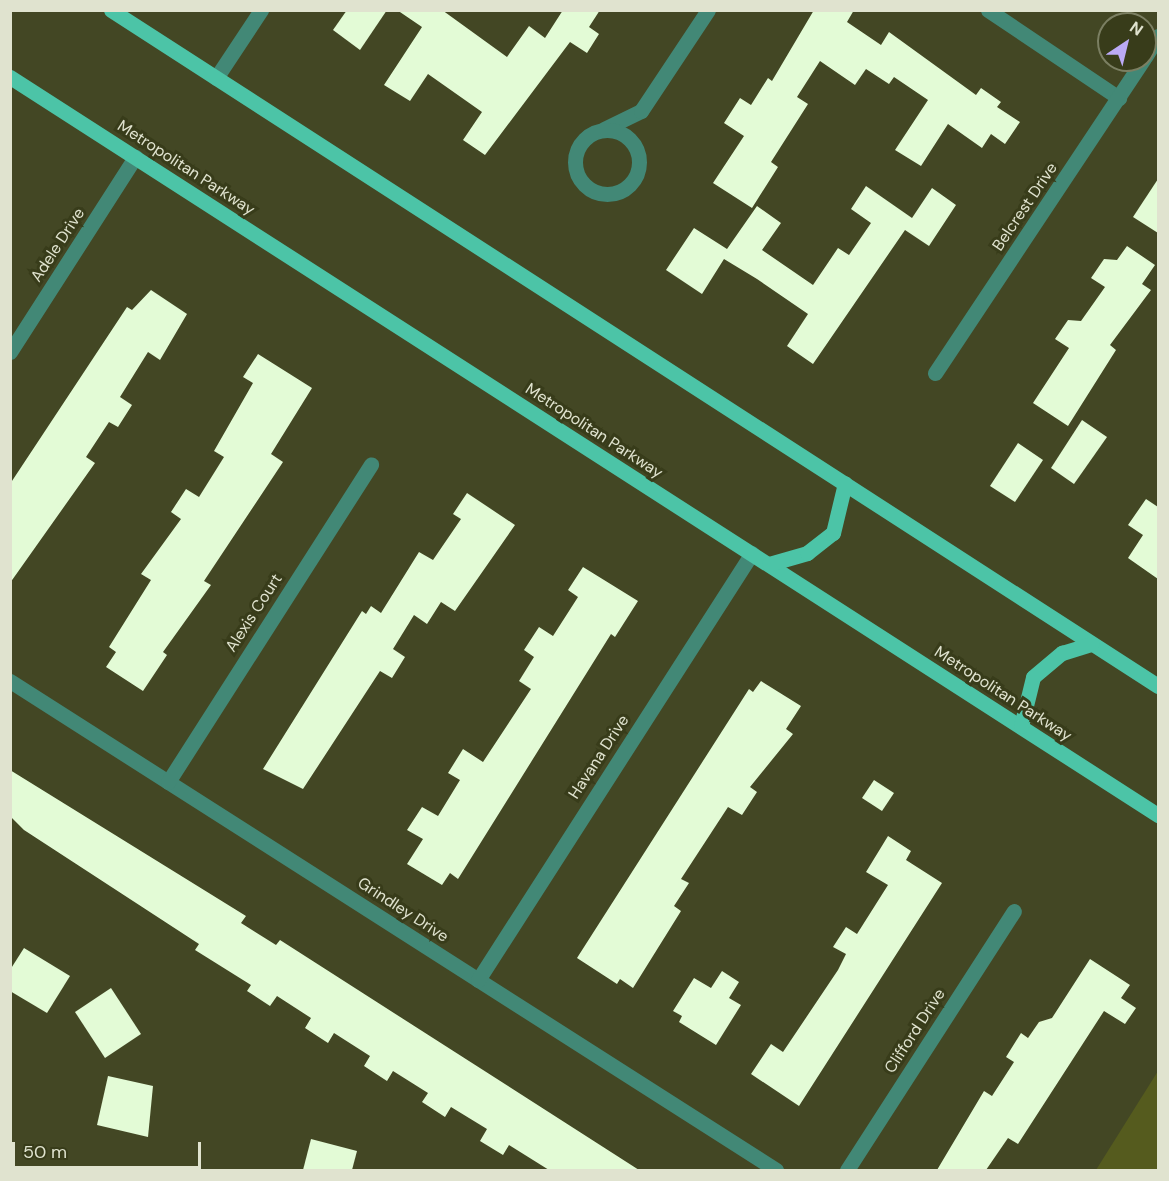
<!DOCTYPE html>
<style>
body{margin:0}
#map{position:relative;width:1169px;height:1181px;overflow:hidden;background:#434724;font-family:"DM Sans",sans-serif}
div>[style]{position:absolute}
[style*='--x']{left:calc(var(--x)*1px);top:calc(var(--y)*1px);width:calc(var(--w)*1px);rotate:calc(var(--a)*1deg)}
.green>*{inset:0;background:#555b1e}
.building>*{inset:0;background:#e3fbd6}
.minor>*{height:15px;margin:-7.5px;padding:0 7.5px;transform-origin:7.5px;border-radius:7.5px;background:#428876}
.minor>.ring{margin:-7.5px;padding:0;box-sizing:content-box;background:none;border:15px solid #428876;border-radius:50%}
.major>*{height:15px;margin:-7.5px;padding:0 7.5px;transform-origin:7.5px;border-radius:7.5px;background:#4cc4a7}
span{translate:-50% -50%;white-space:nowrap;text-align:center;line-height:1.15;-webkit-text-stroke:6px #383c1a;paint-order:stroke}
.street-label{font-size:16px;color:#e0e3cf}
.frame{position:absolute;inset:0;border:12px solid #e0e3cf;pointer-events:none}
.north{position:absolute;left:1097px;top:12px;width:60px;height:60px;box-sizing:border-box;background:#383c1a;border:2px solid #7b7f62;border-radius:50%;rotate:35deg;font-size:16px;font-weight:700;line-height:24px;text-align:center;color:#e0e3cf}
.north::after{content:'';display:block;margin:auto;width:21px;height:27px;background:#bbaaf6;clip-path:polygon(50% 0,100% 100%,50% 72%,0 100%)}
.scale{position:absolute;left:12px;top:1142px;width:189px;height:27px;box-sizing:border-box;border:3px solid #e0e3cf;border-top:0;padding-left:8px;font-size:18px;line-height:21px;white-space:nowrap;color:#e0e3cf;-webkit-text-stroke:4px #383c1a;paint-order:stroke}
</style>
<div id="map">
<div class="green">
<i style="clip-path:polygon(1158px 1071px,1158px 1170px,1096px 1170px)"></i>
</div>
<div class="building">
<i style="clip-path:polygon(347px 10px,387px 10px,360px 50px,333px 30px)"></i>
<i style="clip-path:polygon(397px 10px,442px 10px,507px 57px,529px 26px,545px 38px,563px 10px,600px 10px,589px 27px,599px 34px,587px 53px,570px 42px,485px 155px,463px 140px,482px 112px,428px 74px,410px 101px,384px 85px,422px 27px)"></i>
<i style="clip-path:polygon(814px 10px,854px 10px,847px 22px,881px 45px,889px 32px,976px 95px,981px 88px,1001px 102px,997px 107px,1020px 122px,1005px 144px,991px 134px,982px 148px,948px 124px,921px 166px,895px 150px,928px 100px,894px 77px,889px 84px,866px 69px,855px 85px,820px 61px,797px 97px,808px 104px,771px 162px,778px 167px,752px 208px,713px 183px,744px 136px,724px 123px,740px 98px,751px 105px,768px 78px,772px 81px)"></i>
<i style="clip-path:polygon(1158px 179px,1158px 233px,1133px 217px)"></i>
<i style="clip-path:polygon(866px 186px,912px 218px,932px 188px,956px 205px,929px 246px,905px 230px,813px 364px,787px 346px,808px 314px,757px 279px,724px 259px,702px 294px,666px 270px,694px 228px,727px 249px,757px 206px,781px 223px,762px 250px,813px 285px,838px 248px,849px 255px,871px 223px,851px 209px)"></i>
<i style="clip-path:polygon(1127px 246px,1155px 265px,1142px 284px,1151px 290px,1110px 345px,1116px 350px,1068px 426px,1033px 403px,1069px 348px,1055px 339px,1068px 320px,1081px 321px,1105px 287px,1091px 278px,1104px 259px,1117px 260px)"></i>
<i style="clip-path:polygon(151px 290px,187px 314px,160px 360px,148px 352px,120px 397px,132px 405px,118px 427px,109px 422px,86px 457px,95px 463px,10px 583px,10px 484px,127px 307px,132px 310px)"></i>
<i style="clip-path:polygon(258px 354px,312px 388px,271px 454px,283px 462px,204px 581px,211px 585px,163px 652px,167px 655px,143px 691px,106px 667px,116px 652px,109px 647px,151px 580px,141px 574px,181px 519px,171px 512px,186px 489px,199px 497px,224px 457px,214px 451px,253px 383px,243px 377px)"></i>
<i style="clip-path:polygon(1082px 420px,1107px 437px,1074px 484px,1051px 468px)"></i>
<i style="clip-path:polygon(1018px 443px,1043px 460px,1015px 502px,990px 486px)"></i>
<i style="clip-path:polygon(467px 493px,515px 525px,455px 611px,441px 602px,427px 624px,414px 615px,393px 649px,405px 657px,392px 678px,380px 671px,303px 789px,263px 769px,362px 611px,366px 614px,371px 606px,381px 613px,419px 552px,433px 560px,461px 519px,453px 514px)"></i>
<i style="clip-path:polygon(1146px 499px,1158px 507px,1158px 579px,1128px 558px,1143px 535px,1128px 525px)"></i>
<i style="clip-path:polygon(583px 567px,638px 601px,615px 637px,611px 634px,458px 879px,450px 873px,442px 885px,407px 864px,423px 839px,407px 830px,422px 807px,438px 816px,460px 780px,448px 773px,463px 749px,483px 762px,531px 689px,519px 681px,534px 657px,524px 650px,539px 627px,553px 636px,578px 597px,568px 590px)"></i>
<i style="clip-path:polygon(761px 681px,801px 706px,786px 729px,793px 734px,750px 787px,757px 792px,742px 815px,728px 807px,681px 879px,689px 883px,674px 906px,681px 911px,633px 988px,620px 979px,617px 984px,577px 958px,749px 689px,753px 692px)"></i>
<i style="clip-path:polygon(10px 770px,246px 916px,241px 923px,276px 945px,280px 940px,639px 1170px,549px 1170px,509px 1145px,503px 1155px,480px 1141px,487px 1129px,451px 1107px,445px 1117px,422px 1102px,428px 1093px,393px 1071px,387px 1081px,364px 1066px,370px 1056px,334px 1033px,328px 1043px,305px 1028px,311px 1018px,277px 996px,270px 1006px,247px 991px,251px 985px,195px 950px,199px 944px,24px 830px,10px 816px)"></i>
<i style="clip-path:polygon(874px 780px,894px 793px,882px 811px,862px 798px)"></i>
<i style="clip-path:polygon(888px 836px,911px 851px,906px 860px,942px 883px,799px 1106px,751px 1074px,771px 1044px,783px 1052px,838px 970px,846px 954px,833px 947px,846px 927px,857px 934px,888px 885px,866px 872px)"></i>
<i style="clip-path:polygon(24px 948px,70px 976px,47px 1013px,10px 991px,10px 970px)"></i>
<i style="clip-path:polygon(1090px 959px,1130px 985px,1121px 998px,1136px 1008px,1125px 1024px,1104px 1011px,1018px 1144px,1008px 1138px,986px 1170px,937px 1170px,984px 1091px,992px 1096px,1014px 1062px,1006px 1057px,1021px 1033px,1028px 1038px,1039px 1022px,1052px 1018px)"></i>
<i style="clip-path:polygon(722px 971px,739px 982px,729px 998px,741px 1005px,716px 1045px,679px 1022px,682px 1016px,673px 1011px,694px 978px,711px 988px)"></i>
<i style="clip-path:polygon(111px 988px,141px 1034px,105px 1058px,75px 1012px)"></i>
<i style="clip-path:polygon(108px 1076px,153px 1086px,148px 1137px,97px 1125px)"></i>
<i style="clip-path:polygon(311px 1139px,357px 1151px,352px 1170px,303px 1170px)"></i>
</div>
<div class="minor">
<i style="--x:988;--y:10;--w:158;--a:33.9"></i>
<i style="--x:1145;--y:57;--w:25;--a:-58"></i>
<i style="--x:216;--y:78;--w:82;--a:-56.5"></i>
<i style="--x:604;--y:129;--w:41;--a:-25.9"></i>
<i style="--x:641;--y:111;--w:121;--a:-56.4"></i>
<i class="ring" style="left:575px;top:130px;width:49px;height:49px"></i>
<i style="--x:10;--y:352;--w:232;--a:-57.3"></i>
<i style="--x:935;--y:373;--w:376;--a:-56.4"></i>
<i style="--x:10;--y:681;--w:909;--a:32.55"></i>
<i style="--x:168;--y:782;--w:377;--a:-57.4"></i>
<i style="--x:478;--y:980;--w:507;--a:-57.31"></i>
<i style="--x:847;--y:1170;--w:308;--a:-57.2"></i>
</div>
<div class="major">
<i style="--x:111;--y:10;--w:1246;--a:32.85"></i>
<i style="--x:10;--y:77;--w:1365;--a:32.74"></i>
<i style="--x:769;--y:564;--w:40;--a:-16"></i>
<i style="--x:807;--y:553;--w:33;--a:-38"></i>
<i style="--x:833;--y:533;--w:51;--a:-76.5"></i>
<i style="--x:1021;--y:726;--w:50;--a:-76.2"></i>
<i style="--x:1033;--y:677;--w:38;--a:-40"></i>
<i style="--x:1062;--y:653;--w:31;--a:-17"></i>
</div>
<div class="street-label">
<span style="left:186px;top:168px;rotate:33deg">Metropolitan Parkway</span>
<span style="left:1025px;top:207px;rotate:-56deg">Belcrest Drive</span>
<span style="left:58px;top:245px;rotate:-57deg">Adele Drive</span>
<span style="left:594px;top:431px;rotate:33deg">Metropolitan Parkway</span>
<span style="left:254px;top:613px;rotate:-57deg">Alexis Court</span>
<span style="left:1003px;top:694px;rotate:33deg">Metropolitan Parkway</span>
<span style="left:599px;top:757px;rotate:-57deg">Havana Drive</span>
<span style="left:403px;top:910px;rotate:33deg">Grindley Drive</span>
<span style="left:915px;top:1031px;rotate:-57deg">Clifford Drive</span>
</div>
<div class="frame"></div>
<div class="north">N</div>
<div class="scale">50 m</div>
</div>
